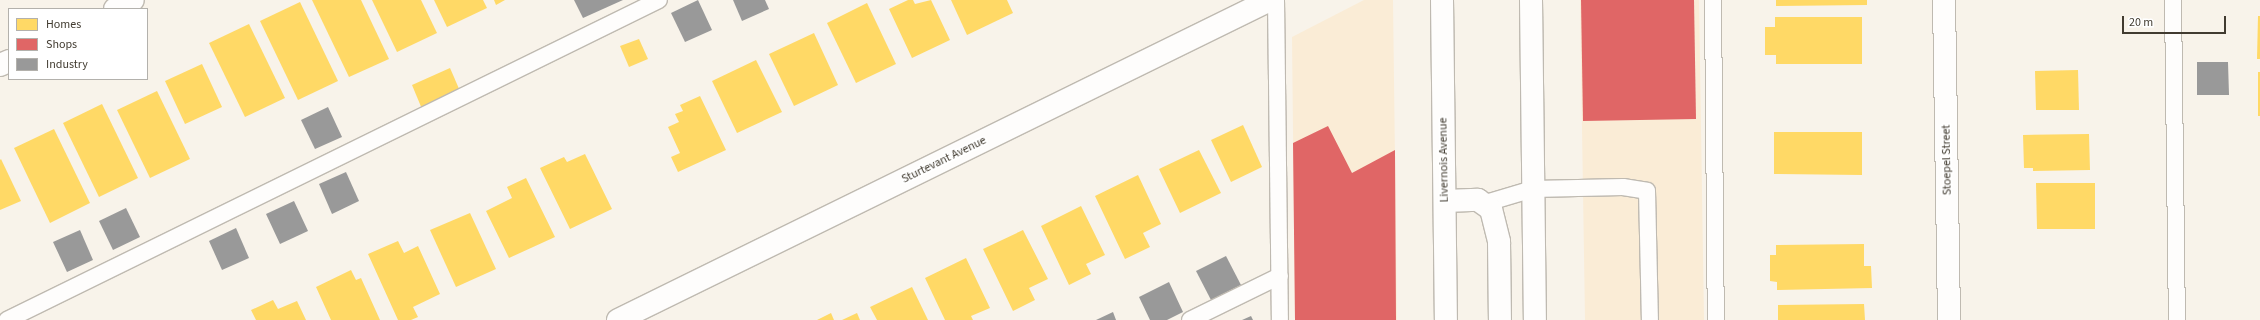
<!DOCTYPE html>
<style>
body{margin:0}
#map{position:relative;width:2260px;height:320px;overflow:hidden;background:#f8f3ea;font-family:"Source Sans 3",sans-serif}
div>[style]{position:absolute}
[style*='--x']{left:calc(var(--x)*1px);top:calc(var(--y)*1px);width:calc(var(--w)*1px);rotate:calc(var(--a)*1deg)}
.built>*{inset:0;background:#faecd6}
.homes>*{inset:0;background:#ffd966}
.shops>*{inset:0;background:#e06666}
.industry>*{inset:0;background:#999}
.roads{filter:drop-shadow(1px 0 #bfbab1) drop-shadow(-1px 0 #bfbab1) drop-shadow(0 1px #bfbab1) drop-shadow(0 -1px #bfbab1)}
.lane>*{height:16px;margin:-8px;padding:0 8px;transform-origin:8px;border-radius:8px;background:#fefdfc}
.street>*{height:22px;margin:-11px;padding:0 11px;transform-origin:11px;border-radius:11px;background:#fefdfc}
.secondary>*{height:22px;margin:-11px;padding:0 11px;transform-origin:11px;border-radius:11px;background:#fefdfc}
span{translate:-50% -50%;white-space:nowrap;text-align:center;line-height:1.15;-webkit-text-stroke:4px #fff;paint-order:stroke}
.street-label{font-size:12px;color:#413b30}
.legend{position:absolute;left:8px;top:8px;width:140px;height:72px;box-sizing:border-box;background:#fff;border:1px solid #b3b1ac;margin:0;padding:5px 7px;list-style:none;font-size:12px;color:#413b30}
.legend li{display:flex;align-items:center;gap:8px;height:20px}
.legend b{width:20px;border:1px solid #b3b1ac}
.scale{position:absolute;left:2122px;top:16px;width:104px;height:18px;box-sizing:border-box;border:2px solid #413b30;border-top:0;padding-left:5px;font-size:12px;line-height:14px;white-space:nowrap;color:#413b30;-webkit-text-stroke:3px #fff;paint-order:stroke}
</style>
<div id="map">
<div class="built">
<i style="clip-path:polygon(1364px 0,1393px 0,1397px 320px,1295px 320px,1292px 37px)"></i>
<i style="clip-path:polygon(1580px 0,1699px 0,1704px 320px,1585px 320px)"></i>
</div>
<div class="homes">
<i style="clip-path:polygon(312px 0,361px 0,389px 59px,349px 77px)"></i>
<i style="clip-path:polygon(372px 0,421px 0,437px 33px,397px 52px)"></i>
<i style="clip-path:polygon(434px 0,483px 0,487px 8px,447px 27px)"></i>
<i style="clip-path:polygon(494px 0,505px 0,496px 5px)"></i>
<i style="clip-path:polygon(908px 0,913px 0,915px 4px,931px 0,950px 40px,912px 58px,889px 9px)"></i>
<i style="clip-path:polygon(951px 0,1007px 0,1013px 13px,967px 35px)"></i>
<i style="clip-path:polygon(1776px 0,1867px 0,1867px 5px,1776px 6px)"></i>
<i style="clip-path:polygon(300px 2px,338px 81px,298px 100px,260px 21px)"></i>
<i style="clip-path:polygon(867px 3px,896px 64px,856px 83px,827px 23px)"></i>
<i style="clip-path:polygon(2258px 16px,2260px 16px,2260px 59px,2257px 59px)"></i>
<i style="clip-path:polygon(1775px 17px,1862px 17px,1862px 64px,1776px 64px,1776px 55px,1765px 55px,1765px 27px,1775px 27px)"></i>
<i style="clip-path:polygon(249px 24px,285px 98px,245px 117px,209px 43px)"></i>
<i style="clip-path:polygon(814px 33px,838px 85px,794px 106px,769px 54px)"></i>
<i style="clip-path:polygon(639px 39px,648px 59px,629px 67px,620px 46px)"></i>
<i style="clip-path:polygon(756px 60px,782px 112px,737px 133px,712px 81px)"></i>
<i style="clip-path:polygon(202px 64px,222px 107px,185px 124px,165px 81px)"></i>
<i style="clip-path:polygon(450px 68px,460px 91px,422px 109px,412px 85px)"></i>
<i style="clip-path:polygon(2078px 70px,2079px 110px,2036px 110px,2035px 71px)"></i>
<i style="clip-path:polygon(2258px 72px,2260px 72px,2260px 116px,2258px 116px)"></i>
<i style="clip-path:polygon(157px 91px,190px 159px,150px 178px,117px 110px)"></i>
<i style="clip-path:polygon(700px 96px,726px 150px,678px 172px,671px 157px,680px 153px,668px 127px,679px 122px,675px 114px,683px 111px,680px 105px)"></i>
<i style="clip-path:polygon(102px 104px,138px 178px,99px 197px,63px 123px)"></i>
<i style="clip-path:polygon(1243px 125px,1262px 167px,1231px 182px,1211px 140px)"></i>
<i style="clip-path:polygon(54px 129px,90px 203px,50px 223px,14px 148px)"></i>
<i style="clip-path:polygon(1774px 132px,1862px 132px,1862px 175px,1774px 174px)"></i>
<i style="clip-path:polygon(2089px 134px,2090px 170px,2033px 171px,2033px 168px,2024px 168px,2023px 135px)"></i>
<i style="clip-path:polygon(1199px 150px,1221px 193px,1180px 213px,1159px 169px)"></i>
<i style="clip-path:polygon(585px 154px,612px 209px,570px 229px,540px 168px,564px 157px,567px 162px)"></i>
<i style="clip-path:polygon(1px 159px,21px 201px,0 210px,0 160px)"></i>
<i style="clip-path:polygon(1138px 175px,1161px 224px,1143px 233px,1150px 247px,1125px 259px,1095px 196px)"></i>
<i style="clip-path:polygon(526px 178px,555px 237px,509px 258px,486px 211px,512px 198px,507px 187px)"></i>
<i style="clip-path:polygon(2036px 183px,2095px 183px,2095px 229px,2037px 229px)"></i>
<i style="clip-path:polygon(1081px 206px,1105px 255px,1086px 264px,1091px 274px,1069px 285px,1041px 226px)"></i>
<i style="clip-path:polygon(470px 213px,496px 269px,456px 287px,430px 230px)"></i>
<i style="clip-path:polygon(1023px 230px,1048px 279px,1029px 288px,1035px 300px,1013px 311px,983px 249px)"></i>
<i style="clip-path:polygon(398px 241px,404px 253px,418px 246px,440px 294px,413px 307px,418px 317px,411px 320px,398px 320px,368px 254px)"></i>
<i style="clip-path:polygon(1864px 244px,1864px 266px,1871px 266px,1872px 288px,1777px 290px,1777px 282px,1770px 281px,1770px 255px,1776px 255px,1776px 245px)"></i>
<i style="clip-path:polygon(966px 258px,990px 308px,971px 316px,973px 320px,945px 320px,925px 278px)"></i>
<i style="clip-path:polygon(351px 270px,356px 280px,361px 278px,380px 320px,331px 320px,316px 287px)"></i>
<i style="clip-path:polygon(912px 287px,928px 320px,877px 320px,870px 307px)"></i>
<i style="clip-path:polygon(273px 300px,278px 309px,297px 301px,306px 320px,256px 320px,251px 310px)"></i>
<i style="clip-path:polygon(1864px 304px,1865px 320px,1778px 320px,1778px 305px)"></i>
<i style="clip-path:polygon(831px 313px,834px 320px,817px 320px)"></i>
<i style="clip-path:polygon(857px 313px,860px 320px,842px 320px)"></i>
</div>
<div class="shops">
<i style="clip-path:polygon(1581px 0,1694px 0,1696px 119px,1583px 121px)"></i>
<i style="clip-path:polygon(1328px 126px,1352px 173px,1395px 150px,1396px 320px,1295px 320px,1293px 143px)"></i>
</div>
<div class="industry">
<i style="clip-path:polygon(574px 0,623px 0,583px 18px)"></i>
<i style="clip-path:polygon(698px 0,712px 30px,685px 42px,671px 13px)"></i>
<i style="clip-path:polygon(733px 0,765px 0,769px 9px,742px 21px)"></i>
<i style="clip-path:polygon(2197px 62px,2228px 62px,2229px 95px,2197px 95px)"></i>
<i style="clip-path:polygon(328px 107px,342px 137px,315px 149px,301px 120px)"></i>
<i style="clip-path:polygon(346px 172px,359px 201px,332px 214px,319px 184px)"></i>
<i style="clip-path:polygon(294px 201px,308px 231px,280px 244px,266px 214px)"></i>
<i style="clip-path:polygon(126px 208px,140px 237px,113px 250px,99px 221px)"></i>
<i style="clip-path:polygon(236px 228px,249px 258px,222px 270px,209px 241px)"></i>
<i style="clip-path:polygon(80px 230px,93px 260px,67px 272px,53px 242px)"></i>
<i style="clip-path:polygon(1226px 256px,1241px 285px,1211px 300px,1196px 271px)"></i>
<i style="clip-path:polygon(1169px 282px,1183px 312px,1167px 320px,1150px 320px,1139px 297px)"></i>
<i style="clip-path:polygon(1113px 312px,1116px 320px,1096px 320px)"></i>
<i style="clip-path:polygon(1251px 316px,1253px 320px,1242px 320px)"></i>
</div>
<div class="roads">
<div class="lane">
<i style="--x:1276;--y:0;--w:320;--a:89.3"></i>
<i style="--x:1713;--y:0;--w:320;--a:89.5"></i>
<i style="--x:2173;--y:0;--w:320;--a:89.3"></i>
<i style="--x:1486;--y:203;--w:49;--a:-16.6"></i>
<i style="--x:1533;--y:189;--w:90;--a:-1.3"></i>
<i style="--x:1623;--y:187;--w:24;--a:9"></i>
<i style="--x:1647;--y:191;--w:129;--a:88.7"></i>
<i style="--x:7;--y:320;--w:726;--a:-26.14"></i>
<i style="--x:1190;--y:320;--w:100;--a:-26.1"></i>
</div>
<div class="street">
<i style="--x:1944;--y:0;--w:320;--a:89.1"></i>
<i style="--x:115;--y:9;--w:20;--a:-27"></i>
<i style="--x:0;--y:65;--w:10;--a:-24"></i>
<i style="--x:618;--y:320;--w:726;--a:-26.14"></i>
</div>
<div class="secondary">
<i style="--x:1442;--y:0;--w:320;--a:89.3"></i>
<i style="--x:1531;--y:0;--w:320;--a:89.3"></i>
<i style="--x:1445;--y:201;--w:33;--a:-2"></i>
<i style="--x:1478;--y:200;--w:16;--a:35"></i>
<i style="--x:1491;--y:209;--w:34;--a:76"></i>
<i style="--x:1499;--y:242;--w:78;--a:89.3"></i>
</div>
</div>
<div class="street-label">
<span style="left:944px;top:160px;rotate:-26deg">Sturtevant Avenue</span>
<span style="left:1444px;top:160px;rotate:-91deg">Livernois Avenue</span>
<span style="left:1947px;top:160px;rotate:-91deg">Stoepel Street</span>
</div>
<ul class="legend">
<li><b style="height:11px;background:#ffd966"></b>Homes</li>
<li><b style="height:11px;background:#e06666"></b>Shops</li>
<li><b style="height:11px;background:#999"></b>Industry</li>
</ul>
<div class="scale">20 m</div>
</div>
